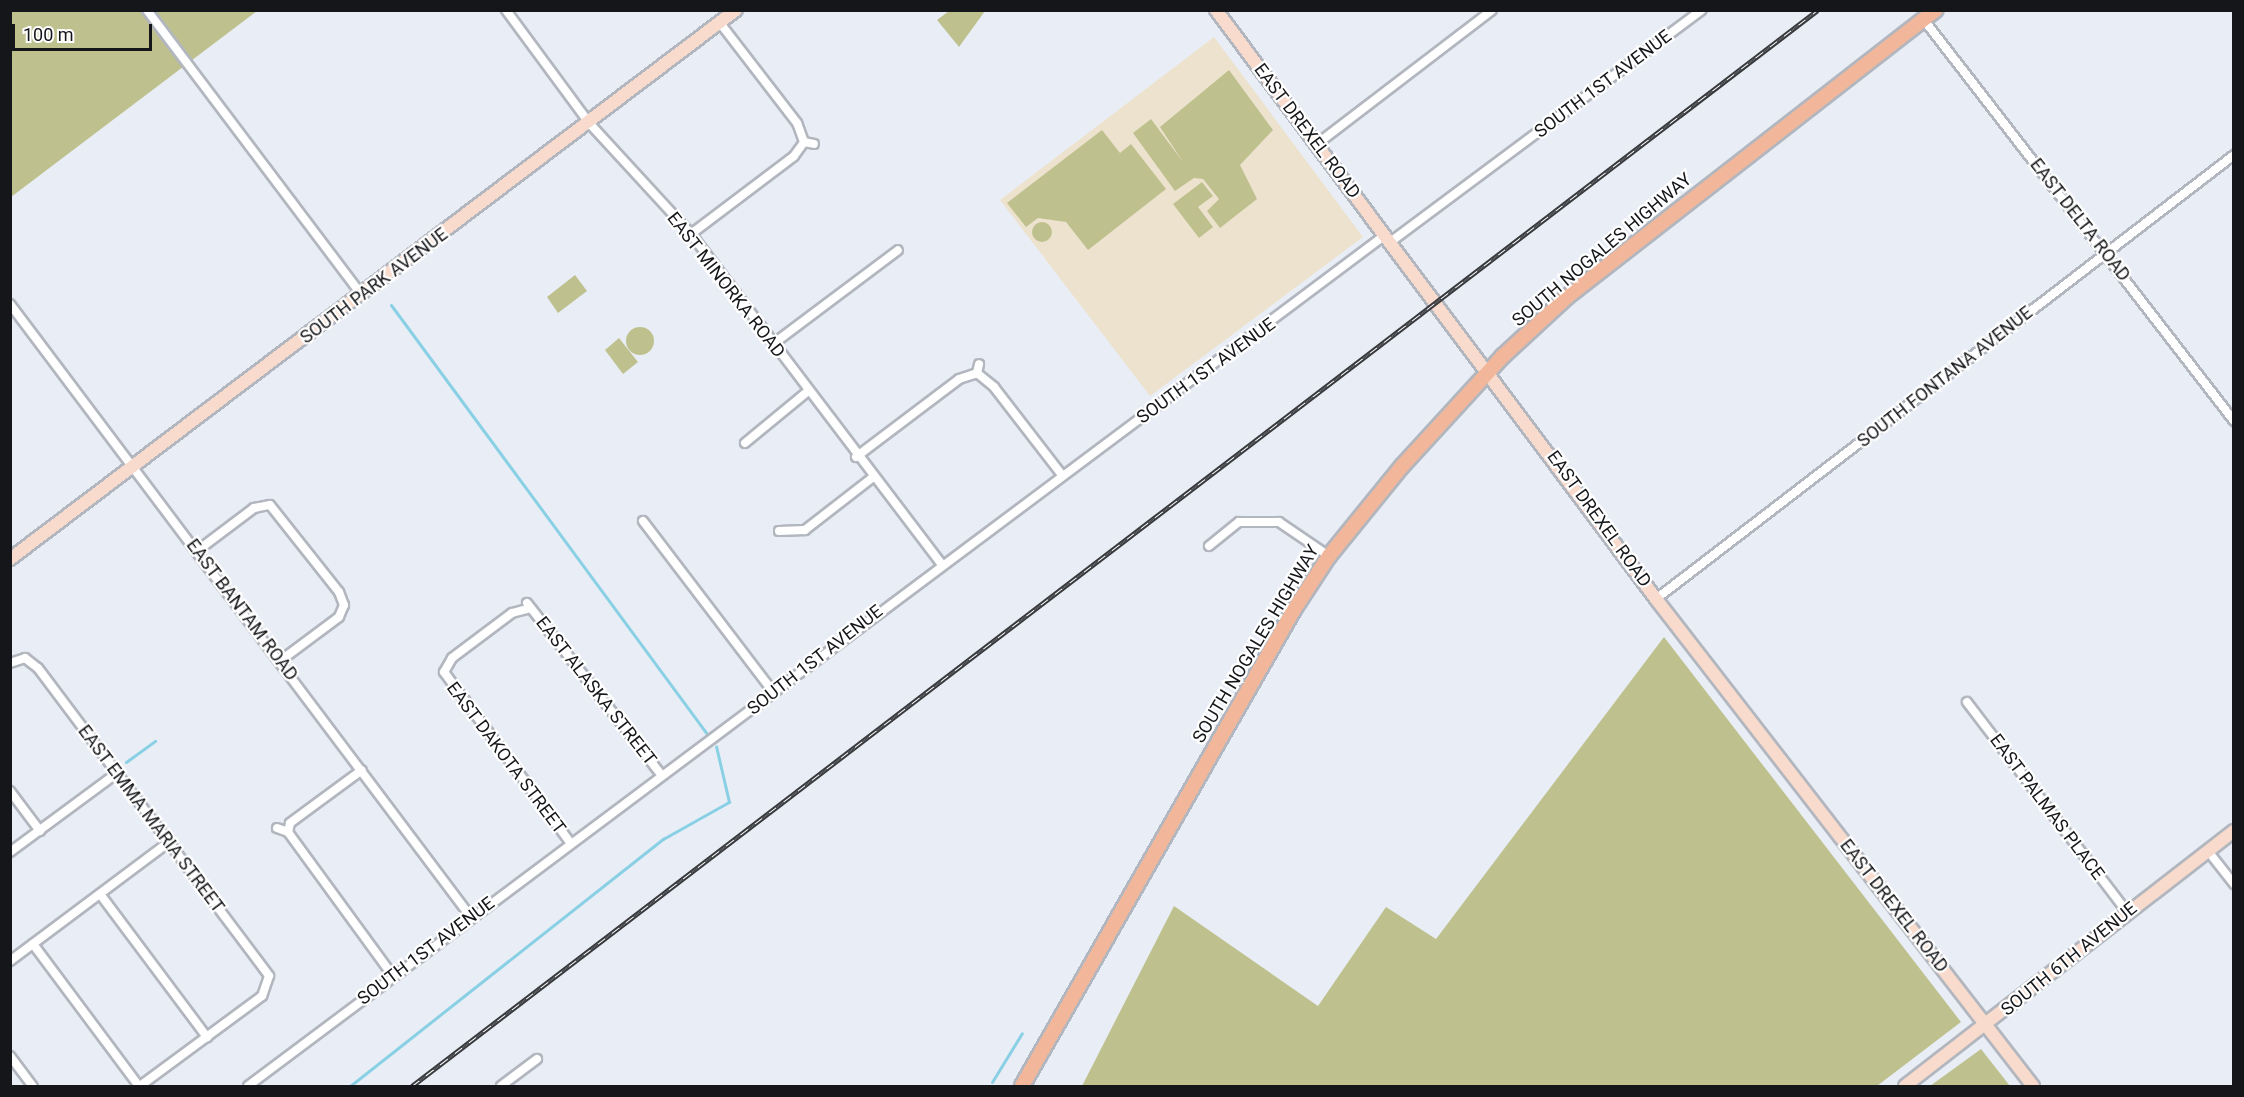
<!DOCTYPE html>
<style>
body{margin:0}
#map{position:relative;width:2244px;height:1097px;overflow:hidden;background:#e9eef6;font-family:Roboto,sans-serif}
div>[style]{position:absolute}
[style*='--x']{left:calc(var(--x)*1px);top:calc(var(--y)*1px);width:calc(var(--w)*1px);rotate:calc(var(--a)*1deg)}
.education>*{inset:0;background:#ede2ce}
.green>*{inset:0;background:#bec18e}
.round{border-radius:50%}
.stream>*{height:3px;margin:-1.5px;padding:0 1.5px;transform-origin:1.5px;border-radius:1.5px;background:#8ad0e5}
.roads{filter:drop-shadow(2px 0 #b2b6be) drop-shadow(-2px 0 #b2b6be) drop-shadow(0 2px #b2b6be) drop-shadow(0 -2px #b2b6be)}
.street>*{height:8px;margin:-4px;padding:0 4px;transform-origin:4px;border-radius:4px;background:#fff}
.secondary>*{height:12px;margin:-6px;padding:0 6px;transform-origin:6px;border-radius:6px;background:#f8dbcc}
.primary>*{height:14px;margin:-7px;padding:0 7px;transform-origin:7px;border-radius:7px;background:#f2b69a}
.rail>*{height:5px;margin-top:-2.5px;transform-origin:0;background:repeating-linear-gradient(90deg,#fff 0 9px,#37393c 0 18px);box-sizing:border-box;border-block:2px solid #37393c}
span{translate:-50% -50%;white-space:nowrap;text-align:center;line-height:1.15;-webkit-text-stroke:4.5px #fff;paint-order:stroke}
.street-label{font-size:18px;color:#151619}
.frame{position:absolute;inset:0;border:12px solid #151619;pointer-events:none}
.scale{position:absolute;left:12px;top:24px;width:140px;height:27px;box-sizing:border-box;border:3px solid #151619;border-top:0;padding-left:8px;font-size:18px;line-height:21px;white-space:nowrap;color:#151619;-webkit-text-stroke:4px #fff;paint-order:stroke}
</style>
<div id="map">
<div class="education">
<i style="clip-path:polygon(1214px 37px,1363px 237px,1150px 396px,1000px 200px)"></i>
</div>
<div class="green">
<i style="clip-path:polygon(11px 11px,257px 11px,11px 197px)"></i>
<i style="clip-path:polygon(949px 11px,985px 11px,959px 47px,937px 20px)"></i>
<i style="clip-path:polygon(1229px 70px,1273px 130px,1240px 165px,1257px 199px,1220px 228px,1207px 211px,1219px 199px,1203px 179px,1194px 178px,1175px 191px,1133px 133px,1151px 119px,1183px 162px,1160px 127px)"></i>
<i style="clip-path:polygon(1102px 130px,1120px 153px,1131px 144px,1166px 189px,1088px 250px,1066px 222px,1038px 218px,1026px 227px,1007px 203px)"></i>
<i style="clip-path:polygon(1202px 182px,1213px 196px,1198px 207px,1213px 227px,1199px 238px,1173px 204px)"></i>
<i class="round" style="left:1032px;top:222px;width:20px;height:20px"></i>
<i style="clip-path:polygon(575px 275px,587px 291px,558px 313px,547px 297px)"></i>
<i class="round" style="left:626px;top:327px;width:28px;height:28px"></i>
<i style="clip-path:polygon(619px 338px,638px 362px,623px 374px,605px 350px)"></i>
<i style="clip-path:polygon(1664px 637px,1961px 1022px,1877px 1086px,1082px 1086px,1174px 906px,1318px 1006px,1386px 907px,1436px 939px)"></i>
<i style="clip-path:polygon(1981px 1049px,2010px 1086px,1930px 1086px)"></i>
</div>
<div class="stream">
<i style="--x:391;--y:305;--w:533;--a:53.62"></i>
<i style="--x:126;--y:762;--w:36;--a:-36"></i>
<i style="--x:992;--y:1082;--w:57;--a:-58.5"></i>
<i style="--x:350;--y:1086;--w:399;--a:-38.3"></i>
<i style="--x:663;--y:839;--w:76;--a:-29.3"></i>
<i style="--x:729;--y:802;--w:57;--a:-103.1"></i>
</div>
<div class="roads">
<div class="street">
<i style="--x:147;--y:10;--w:357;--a:53"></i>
<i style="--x:506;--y:10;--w:142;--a:53.6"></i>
<i style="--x:590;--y:124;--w:149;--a:47.4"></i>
<i style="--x:691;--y:234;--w:413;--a:52.8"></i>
<i style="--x:1924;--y:20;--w:507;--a:52.29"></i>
<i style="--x:804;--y:142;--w:10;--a:11"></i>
<i style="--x:1317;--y:144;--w:220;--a:-37.4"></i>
<i style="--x:691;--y:234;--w:129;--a:-37.1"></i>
<i style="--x:794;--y:156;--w:17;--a:-54"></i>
<i style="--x:804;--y:142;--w:20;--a:-110"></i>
<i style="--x:797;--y:123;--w:126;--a:-127.6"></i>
<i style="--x:1389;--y:243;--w:390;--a:-36.7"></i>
<i style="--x:10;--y:304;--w:767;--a:53.06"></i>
<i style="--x:773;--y:344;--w:156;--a:-36.9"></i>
<i style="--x:977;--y:373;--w:9;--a:-77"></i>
<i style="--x:745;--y:443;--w:82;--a:-39.5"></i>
<i style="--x:856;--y:457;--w:129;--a:-37.1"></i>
<i style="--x:959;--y:379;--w:19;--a:-18"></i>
<i style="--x:977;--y:373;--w:22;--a:39"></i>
<i style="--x:994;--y:387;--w:111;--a:52.3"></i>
<i style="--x:643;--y:521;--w:216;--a:52.7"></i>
<i style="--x:779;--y:531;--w:26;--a:-2"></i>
<i style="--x:805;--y:530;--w:85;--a:-37.8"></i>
<i style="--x:1209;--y:546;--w:38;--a:-39"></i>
<i style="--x:1239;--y:522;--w:40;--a:0"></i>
<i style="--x:1279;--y:522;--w:60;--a:34.2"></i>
<i style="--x:197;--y:551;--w:71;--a:-37"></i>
<i style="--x:254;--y:508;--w:16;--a:-11"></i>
<i style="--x:270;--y:505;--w:111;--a:51.6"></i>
<i style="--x:339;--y:592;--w:14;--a:69"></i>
<i style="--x:344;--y:605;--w:13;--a:113"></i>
<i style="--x:339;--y:617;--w:74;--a:143.3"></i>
<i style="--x:1656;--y:599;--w:729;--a:-37.53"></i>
<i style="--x:527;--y:603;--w:219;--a:52"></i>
<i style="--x:10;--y:663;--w:16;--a:-18"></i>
<i style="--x:25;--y:658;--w:16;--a:38"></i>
<i style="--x:38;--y:668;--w:385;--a:53.1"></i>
<i style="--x:269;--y:976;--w:21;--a:109"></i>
<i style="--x:262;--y:996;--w:152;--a:143.6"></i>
<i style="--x:444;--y:672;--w:212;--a:53.5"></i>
<i style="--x:444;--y:672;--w:16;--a:-60"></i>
<i style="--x:452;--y:658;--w:75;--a:-36.9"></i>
<i style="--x:512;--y:613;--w:16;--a:-15"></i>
<i style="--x:1967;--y:702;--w:264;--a:52.7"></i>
<i style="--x:10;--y:791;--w:50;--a:53.1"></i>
<i style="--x:277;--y:828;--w:12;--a:20"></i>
<i style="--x:288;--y:832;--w:178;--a:53.9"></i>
<i style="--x:288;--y:832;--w:9;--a:-77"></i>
<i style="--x:290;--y:823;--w:89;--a:-36.4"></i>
<i style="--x:2208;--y:851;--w:42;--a:51.8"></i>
<i style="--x:10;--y:852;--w:133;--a:-36.4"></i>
<i style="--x:100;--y:894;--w:179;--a:53.2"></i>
<i style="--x:33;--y:944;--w:177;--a:53.3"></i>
<i style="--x:10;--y:961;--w:199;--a:-36.8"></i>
<i style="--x:10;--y:1056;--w:38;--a:53"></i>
<i style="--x:248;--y:1086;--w:1419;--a:-36.81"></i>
<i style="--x:501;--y:1086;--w:45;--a:-36.9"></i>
</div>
<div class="secondary">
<i style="--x:1216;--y:10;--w:735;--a:53.24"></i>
<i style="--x:1656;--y:599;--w:616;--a:52.26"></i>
<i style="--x:10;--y:559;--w:910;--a:-37.1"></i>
<i style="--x:1905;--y:1086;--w:416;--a:-37.8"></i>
</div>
<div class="primary">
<i style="--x:1022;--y:1086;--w:547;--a:-60.29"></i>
<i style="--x:1293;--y:611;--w:66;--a:-56.8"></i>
<i style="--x:1329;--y:556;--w:117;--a:-50.9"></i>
<i style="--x:1403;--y:465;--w:148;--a:-47.5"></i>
<i style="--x:1503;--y:356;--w:87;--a:-42.7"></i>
<i style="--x:1567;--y:297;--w:467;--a:-37.9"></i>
</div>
</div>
<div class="rail">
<i style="--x:412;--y:1086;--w:1770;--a:-37.43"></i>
</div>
<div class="street-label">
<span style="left:1603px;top:84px;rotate:-37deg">SOUTH 1ST AVENUE</span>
<span style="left:1307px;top:131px;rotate:53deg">EAST DREXEL ROAD</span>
<span style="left:2080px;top:220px;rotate:52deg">EAST DELTA ROAD</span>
<span style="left:1602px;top:250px;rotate:-40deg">SOUTH NOGALES HIGHWAY</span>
<span style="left:726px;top:285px;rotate:52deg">EAST MINORKA ROAD</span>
<span style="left:374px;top:286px;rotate:-37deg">SOUTH PARK AVENUE</span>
<span style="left:1206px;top:371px;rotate:-36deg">SOUTH 1ST AVENUE</span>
<span style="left:1945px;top:377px;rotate:-38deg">SOUTH FONTANA AVENUE</span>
<span style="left:1599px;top:519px;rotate:54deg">EAST DREXEL ROAD</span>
<span style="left:242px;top:610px;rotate:53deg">EAST BANTAM ROAD</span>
<span style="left:1256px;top:644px;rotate:-59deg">SOUTH NOGALES HIGHWAY</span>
<span style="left:815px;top:660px;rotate:-38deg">SOUTH 1ST AVENUE</span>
<span style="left:596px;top:691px;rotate:52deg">EAST ALASKA STREET</span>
<span style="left:506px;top:758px;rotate:53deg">EAST DAKOTA STREET</span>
<span style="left:2047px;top:807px;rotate:53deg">EAST PALMAS PLACE</span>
<span style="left:151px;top:819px;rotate:53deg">EAST EMMA MARIA STREET</span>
<span style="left:1894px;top:906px;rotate:52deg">EAST DREXEL ROAD</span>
<span style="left:426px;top:951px;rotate:-37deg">SOUTH 1ST AVENUE</span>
<span style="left:2069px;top:959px;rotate:-39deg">SOUTH 6TH AVENUE</span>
</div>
<div class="frame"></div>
<div class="scale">100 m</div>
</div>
